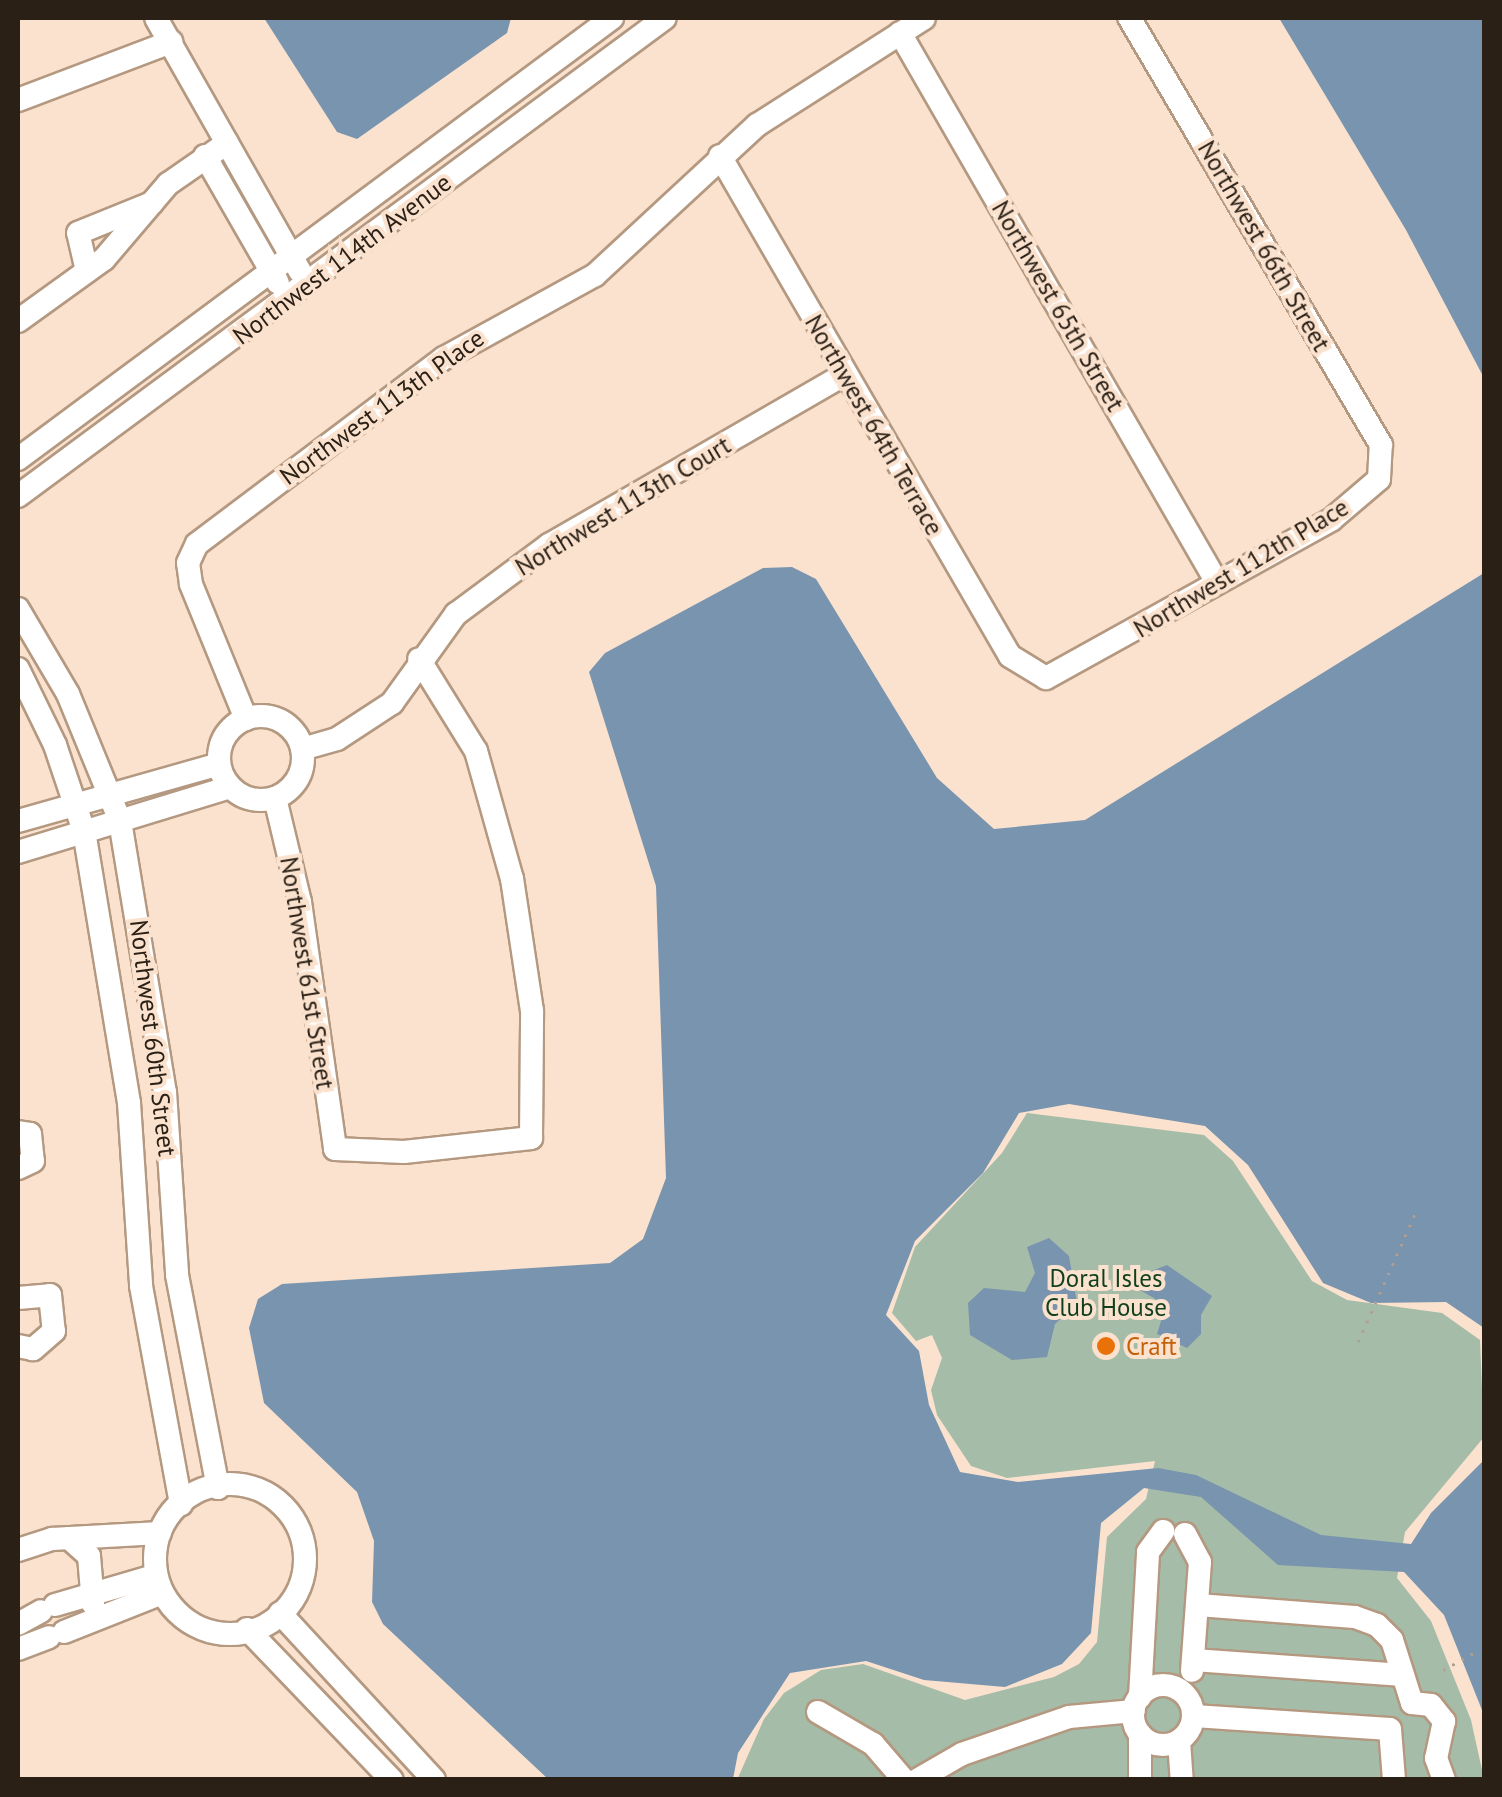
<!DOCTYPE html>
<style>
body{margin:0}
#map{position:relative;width:1502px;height:1797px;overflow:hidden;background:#fae2ce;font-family:"PT Sans",sans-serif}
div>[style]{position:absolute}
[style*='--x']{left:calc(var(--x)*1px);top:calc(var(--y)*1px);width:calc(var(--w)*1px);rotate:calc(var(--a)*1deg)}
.green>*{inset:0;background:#a5bca8}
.water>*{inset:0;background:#7994ae}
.path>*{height:2.5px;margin-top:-1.25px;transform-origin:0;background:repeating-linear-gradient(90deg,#b29e8e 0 2.5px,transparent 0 10.5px)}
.roads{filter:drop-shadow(2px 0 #b49880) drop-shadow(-2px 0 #b49880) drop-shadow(0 2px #b49880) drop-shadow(0 -2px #b49880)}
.minor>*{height:22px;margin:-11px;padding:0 11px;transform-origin:11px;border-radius:11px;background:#fff}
.minor>.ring{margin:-11px;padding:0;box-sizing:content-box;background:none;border:22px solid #fff;border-radius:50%}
.dots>*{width:28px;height:28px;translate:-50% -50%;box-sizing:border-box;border:5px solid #fae2ce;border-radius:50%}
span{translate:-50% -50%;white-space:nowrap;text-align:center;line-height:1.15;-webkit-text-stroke:8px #fae2ce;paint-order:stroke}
.street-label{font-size:25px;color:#2b2016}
.park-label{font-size:25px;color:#0f3f1c}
.food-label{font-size:25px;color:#c56008}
.left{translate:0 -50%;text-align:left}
.frame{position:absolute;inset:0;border:20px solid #2b2016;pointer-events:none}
</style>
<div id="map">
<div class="green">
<i style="clip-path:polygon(1027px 1113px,1204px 1135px,1233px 1161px,1312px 1281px,1347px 1300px,1442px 1313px,1480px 1340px,1484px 1437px,1405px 1532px,1397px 1578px,1431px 1621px,1471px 1720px,1484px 1779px,737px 1780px,764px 1719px,784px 1693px,821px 1670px,863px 1664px,965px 1700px,1054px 1677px,1079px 1664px,1097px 1642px,1107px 1537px,1146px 1499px,1155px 1461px,1007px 1478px,971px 1466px,937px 1415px,931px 1390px,942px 1358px,932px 1335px,916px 1341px,892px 1313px,915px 1247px,1002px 1153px)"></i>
</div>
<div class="water">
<i style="clip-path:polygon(264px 18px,511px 18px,507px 33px,357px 139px,337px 132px)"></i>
<i style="clip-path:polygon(1279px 18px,1484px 18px,1484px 378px,1406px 230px)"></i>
<i style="clip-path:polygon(792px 567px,816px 579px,937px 778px,994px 829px,1085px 820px,1484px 573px,1484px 1328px,1446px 1302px,1371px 1303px,1323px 1283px,1248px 1165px,1205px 1126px,1069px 1104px,1019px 1113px,983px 1173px,915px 1241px,886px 1315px,919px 1351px,929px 1405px,960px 1472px,1018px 1482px,1158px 1468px,1196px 1475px,1321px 1535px,1411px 1544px,1431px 1513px,1484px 1460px,1484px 1715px,1444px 1615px,1404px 1572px,1278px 1565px,1201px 1497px,1144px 1488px,1101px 1523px,1091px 1633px,1062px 1664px,1005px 1687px,924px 1680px,866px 1661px,790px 1673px,738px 1753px,733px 1779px,548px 1779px,383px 1624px,372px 1602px,374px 1541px,357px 1492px,264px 1403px,249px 1328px,258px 1299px,282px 1284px,610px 1263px,643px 1239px,666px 1178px,656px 886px,589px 672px,605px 653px,763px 568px)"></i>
<i style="clip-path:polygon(1049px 1238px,1069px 1256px,1077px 1303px,1055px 1324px,1047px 1357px,1012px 1360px,970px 1335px,968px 1303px,984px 1288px,1025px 1292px,1035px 1273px,1027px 1247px)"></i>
<i style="clip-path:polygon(1167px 1265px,1212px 1296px,1201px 1315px,1201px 1334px,1187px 1348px,1157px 1334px,1166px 1305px,1138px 1289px,1144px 1274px)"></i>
</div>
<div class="path">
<i style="--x:1358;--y:1342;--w:143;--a:-66.1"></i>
<i style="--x:1443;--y:1670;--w:39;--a:-29"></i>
</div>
<div class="roads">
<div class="minor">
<i style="--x:156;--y:18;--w:291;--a:60.4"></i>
<i style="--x:900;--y:33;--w:630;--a:60.02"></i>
<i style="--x:18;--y:100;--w:164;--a:-20.8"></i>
<i style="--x:205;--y:156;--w:146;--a:60.1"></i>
<i style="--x:720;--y:156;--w:578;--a:59.89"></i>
<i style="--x:1010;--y:656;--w:42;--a:31.4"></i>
<i style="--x:1046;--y:678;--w:326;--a:-29"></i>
<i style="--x:1331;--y:520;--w:63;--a:-40.5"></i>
<i style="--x:1379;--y:479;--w:34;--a:-87"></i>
<i style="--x:1381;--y:445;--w:496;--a:-120.5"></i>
<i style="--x:87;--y:271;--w:39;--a:-103"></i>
<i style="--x:78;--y:233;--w:80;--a:-22.1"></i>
<i style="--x:18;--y:321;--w:106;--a:-35.8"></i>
<i style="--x:104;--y:259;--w:99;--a:-49.5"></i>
<i style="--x:168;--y:184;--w:72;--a:-34.8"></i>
<i style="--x:18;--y:459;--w:740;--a:-36.59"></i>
<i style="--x:18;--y:496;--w:804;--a:-36.46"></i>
<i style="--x:18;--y:609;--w:99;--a:59.5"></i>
<i style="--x:68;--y:694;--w:137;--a:67.7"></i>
<i style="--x:120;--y:821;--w:275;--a:80.6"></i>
<i style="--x:165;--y:1092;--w:183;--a:86.2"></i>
<i style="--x:177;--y:1275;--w:217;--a:79.1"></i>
<i style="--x:18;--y:669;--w:85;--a:64"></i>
<i style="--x:55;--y:745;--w:91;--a:71.4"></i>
<i style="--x:84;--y:831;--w:276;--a:80.6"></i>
<i style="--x:129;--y:1103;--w:183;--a:86.2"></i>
<i style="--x:141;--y:1286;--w:222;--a:79.6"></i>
<i class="ring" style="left:219px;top:716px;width:62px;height:62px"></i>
<i style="--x:246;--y:719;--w:146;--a:-112.2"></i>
<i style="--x:191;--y:584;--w:21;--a:-98"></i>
<i style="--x:188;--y:563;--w:21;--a:-65"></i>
<i style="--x:197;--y:544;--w:309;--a:-37"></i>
<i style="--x:444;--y:358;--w:172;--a:-28.8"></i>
<i style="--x:595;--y:275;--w:221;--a:-42.8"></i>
<i style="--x:757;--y:125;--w:198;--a:-32.6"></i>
<i style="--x:302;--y:749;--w:36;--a:-16"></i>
<i style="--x:337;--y:739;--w:66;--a:-33.2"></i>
<i style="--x:392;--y:703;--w:110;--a:-54.3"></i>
<i style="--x:456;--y:614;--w:116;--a:-36.6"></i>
<i style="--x:549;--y:545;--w:340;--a:-30"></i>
<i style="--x:275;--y:798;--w:107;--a:76.5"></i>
<i style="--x:300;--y:902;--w:249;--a:81.9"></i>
<i style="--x:335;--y:1149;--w:69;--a:2.5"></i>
<i style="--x:404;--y:1152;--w:128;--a:-6.3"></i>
<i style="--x:531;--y:1138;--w:127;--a:-89.5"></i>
<i style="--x:532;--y:1011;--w:134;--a:-98.6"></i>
<i style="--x:512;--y:879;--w:133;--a:-105.7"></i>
<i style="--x:476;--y:751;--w:108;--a:-121.8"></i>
<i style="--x:18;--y:821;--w:209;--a:-15.8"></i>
<i style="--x:18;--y:852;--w:222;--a:-17"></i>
<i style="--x:18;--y:1132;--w:12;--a:9"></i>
<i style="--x:30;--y:1134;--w:27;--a:84"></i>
<i style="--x:33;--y:1161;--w:17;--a:155"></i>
<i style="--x:18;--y:1298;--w:32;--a:-5"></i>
<i style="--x:50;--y:1295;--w:36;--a:84"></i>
<i style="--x:54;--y:1331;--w:28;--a:139"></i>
<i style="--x:33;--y:1349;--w:15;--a:-169"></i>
<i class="ring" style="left:155px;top:1484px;width:128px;height:128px"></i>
<i style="--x:1185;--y:1534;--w:32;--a:62"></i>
<i style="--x:1200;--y:1562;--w:109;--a:94.2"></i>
<i style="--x:69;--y:1538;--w:27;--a:42"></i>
<i style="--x:89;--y:1556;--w:48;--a:85.2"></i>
<i style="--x:18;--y:1550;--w:36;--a:-18"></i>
<i style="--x:52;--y:1539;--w:108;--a:-3.2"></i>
<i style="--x:55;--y:1605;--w:103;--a:-16.3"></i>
<i style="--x:1198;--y:1605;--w:157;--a:4.4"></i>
<i style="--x:1355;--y:1617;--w:23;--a:20"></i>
<i style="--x:1377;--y:1625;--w:21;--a:45"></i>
<i style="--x:1392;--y:1640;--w:66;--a:72.4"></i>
<i style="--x:1412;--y:1703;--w:19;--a:6"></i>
<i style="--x:1431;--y:1705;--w:21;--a:51"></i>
<i style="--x:1444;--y:1721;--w:38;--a:102"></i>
<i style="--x:1436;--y:1758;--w:23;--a:70"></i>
<i style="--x:280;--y:1613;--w:227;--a:47.3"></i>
<i style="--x:18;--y:1624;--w:26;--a:-29"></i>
<i style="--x:247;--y:1629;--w:209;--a:46.2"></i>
<i style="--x:64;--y:1632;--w:103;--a:-21.6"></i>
<i style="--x:18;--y:1649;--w:33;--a:-21"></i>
<i style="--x:1194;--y:1660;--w:209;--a:4.1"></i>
<i class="ring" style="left:1133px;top:1685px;width:38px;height:38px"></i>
<i style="--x:1140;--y:1697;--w:145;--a:-86.8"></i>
<i style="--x:1148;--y:1552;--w:26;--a:-54"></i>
<i style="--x:818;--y:1712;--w:64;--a:30.2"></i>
<i style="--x:873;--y:1744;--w:48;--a:49.3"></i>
<i style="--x:1194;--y:1716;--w:196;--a:3.8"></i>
<i style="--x:1390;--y:1729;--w:51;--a:85.5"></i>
<i style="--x:1179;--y:1741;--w:39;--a:86"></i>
<i style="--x:917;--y:1780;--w:52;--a:-30"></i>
<i style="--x:962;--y:1754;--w:113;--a:-19.1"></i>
<i style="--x:1069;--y:1717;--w:65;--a:-5.3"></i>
<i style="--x:1140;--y:1780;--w:46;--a:-90"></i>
</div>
</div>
<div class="dots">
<i style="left:1106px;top:1346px;background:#e8710a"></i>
</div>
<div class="street-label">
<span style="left:1264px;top:246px;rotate:60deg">Northwest 66th Street</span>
<span style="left:342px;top:259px;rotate:-37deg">Northwest 114th Avenue</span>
<span style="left:1058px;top:306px;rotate:60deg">Northwest 65th Street</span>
<span style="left:382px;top:407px;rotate:-36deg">Northwest 113th Place</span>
<span style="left:874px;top:425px;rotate:60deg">Northwest 64th Terrace</span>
<span style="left:623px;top:506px;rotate:-31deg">Northwest 113th Court</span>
<span style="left:1241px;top:568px;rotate:-31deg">Northwest 112th Place</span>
<span style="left:307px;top:973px;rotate:81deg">Northwest 61st Street</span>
<span style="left:153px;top:1038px;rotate:83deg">Northwest 60th Street</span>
</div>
<div class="park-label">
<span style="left:1106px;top:1293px">Doral Isles<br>Club House</span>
</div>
<div class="food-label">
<span class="left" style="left:1126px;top:1346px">Craft</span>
</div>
<div class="frame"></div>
</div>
